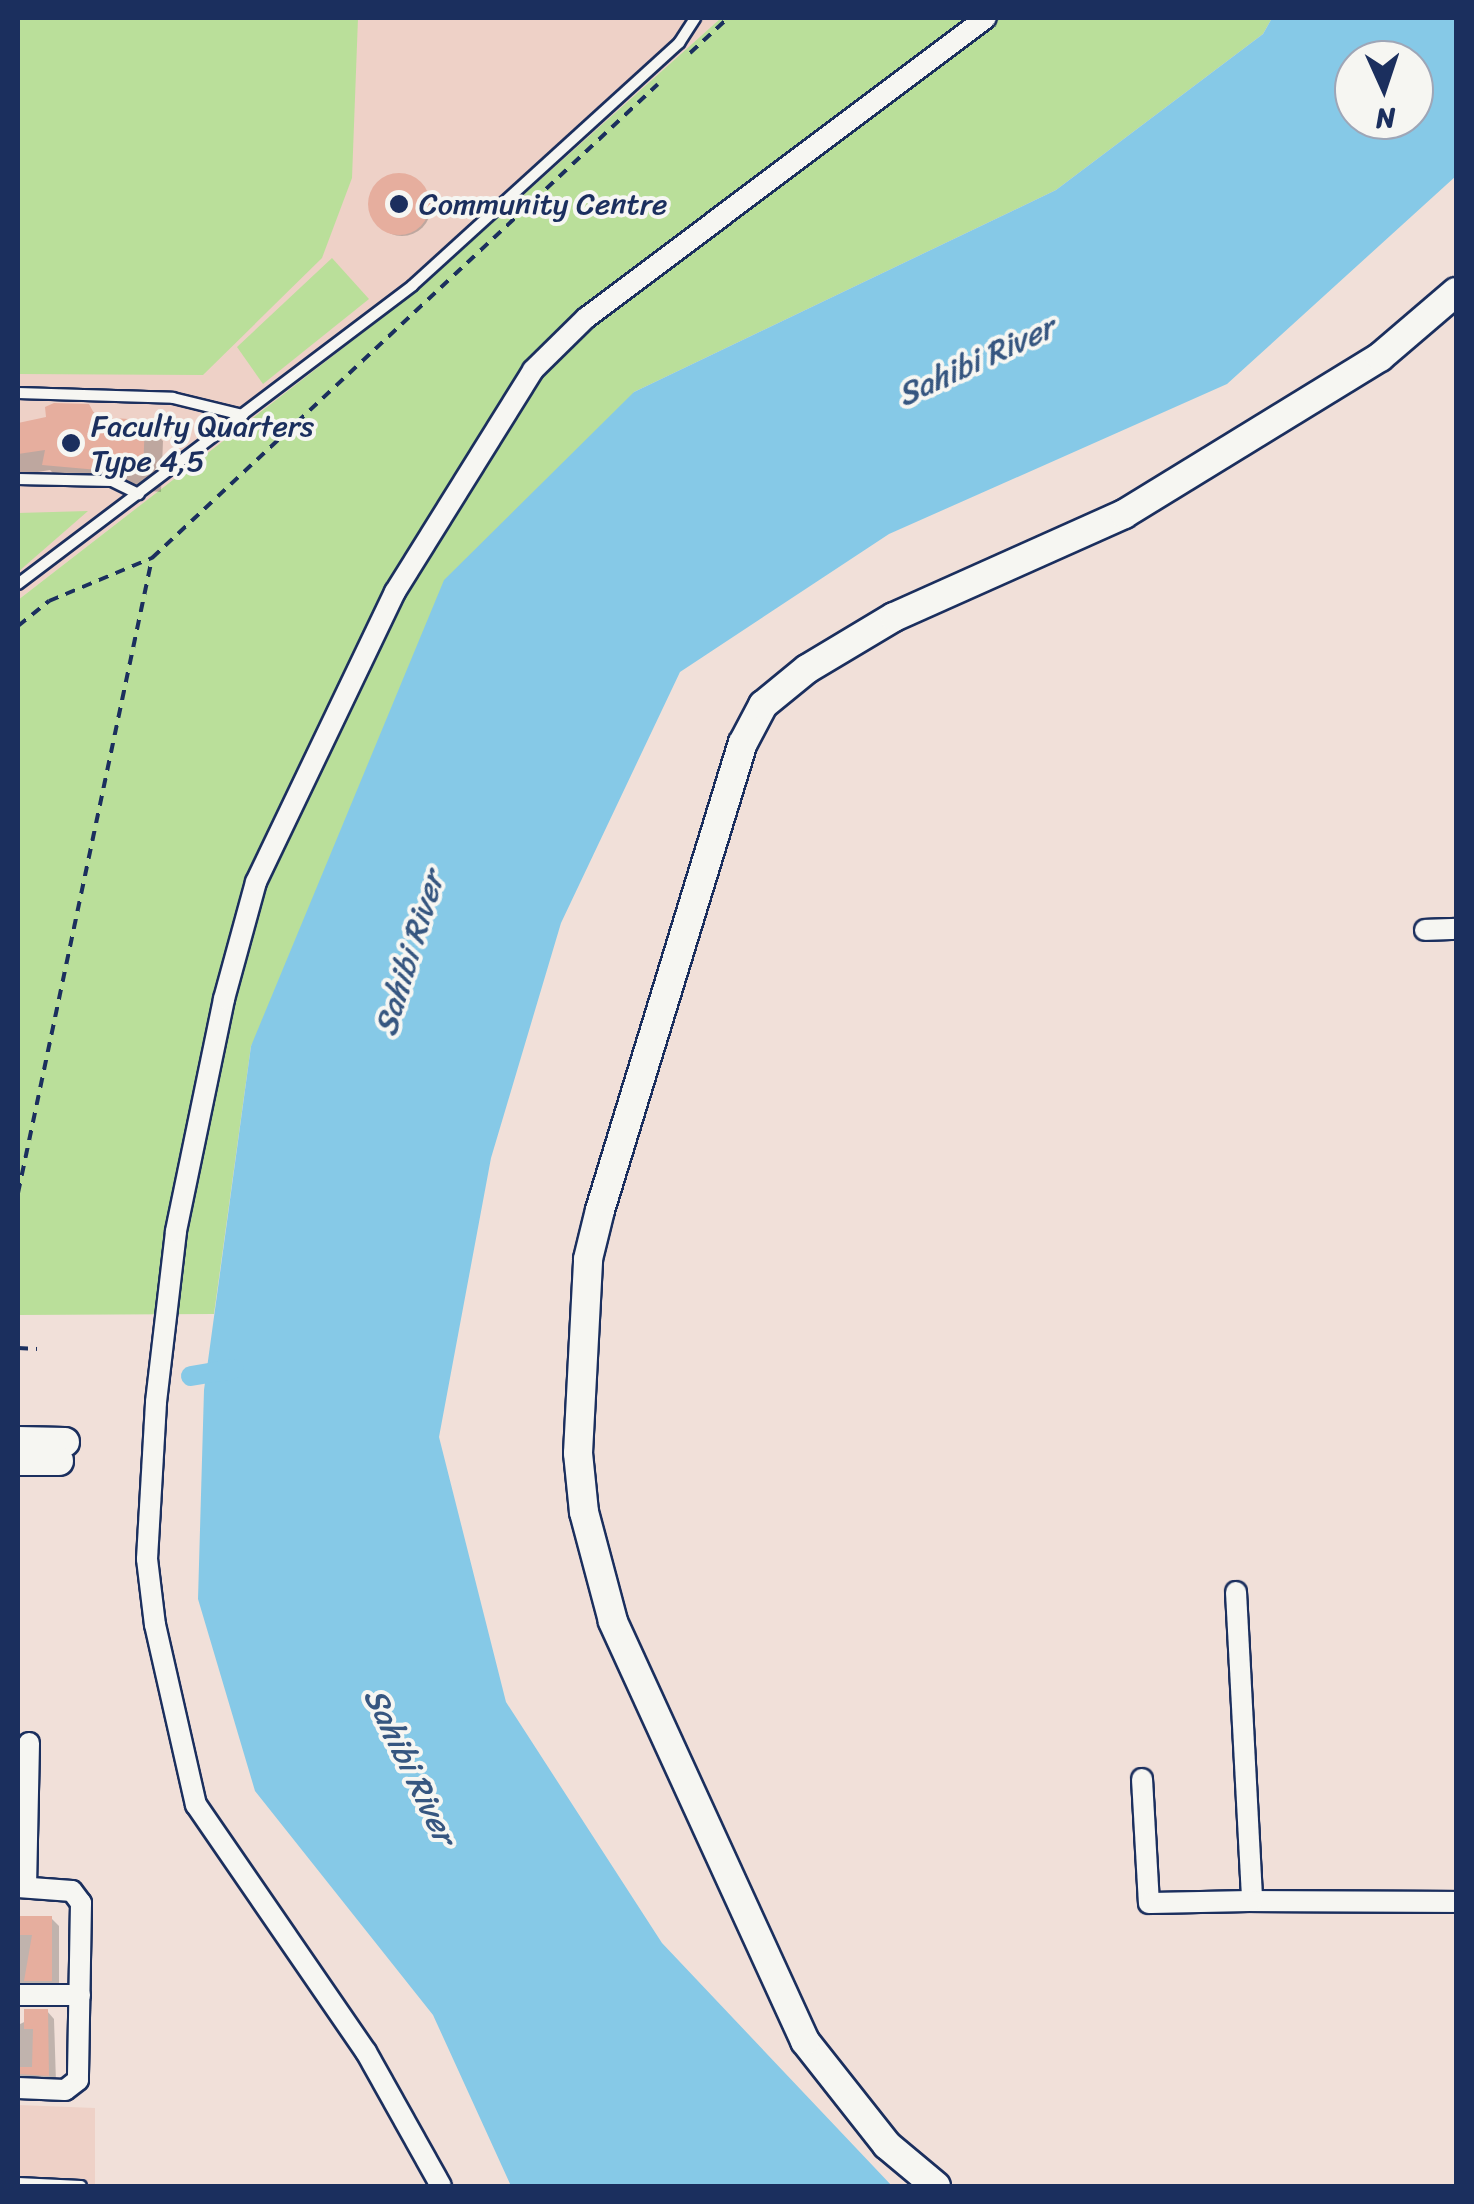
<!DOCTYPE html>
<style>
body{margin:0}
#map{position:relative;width:1474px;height:2204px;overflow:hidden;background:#f1e0d9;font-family:Sriracha,sans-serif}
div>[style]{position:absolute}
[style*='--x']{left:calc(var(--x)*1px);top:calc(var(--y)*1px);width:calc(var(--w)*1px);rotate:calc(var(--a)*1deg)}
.built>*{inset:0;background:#eed1c7}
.green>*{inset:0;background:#badf9a}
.water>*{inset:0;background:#86c9e7}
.shadow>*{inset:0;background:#0003}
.round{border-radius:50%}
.canal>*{height:20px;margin:-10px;padding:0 10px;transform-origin:10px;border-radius:10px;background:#86c9e7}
.building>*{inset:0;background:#e6ae9e}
.path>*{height:4px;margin-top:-2px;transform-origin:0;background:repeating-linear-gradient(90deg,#1b2f5e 0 10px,transparent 0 18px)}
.roads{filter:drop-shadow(2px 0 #1b2f5e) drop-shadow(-2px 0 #1b2f5e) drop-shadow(0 2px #1b2f5e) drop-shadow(0 -2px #1b2f5e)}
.lane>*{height:10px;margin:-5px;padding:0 5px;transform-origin:5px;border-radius:5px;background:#f6f6f2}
.street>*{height:20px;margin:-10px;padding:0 10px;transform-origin:10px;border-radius:10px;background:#f6f6f2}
.secondary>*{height:28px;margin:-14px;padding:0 14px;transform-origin:14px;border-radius:14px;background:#f6f6f2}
.dots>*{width:28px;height:28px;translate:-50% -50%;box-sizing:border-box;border:5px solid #f6f6f2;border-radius:50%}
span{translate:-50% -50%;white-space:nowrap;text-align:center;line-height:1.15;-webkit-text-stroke:8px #f6f6f2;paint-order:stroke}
.poi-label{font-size:30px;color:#1b2f5e}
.left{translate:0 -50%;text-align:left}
.water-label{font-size:32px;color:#365680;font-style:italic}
.frame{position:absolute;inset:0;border:20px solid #1b2f5e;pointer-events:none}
.north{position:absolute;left:1334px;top:40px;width:100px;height:100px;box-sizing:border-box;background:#f6f6f2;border:2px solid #9ea6b7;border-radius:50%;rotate:177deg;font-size:28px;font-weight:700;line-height:40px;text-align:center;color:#1b2f5e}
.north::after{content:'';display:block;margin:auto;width:35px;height:45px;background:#1b2f5e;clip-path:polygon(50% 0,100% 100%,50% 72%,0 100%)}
</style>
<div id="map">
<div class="built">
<i style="clip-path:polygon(18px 18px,721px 18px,414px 293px,18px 600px)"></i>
<i style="clip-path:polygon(18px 2105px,95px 2108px,95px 2186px,18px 2186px)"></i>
</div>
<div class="green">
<i style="clip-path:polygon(18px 18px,358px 18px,352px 178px,322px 258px,203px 375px,18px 374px)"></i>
<i style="clip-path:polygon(721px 18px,1272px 18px,1263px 34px,1056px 190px,634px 392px,251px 1046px,214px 1314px,18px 1315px,18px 600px,414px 293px)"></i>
<i style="clip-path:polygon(332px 258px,369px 299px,263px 384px,237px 347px)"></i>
<i style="clip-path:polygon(88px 511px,18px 572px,18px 513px)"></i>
</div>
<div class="water">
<i style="clip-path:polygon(evenodd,1272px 18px,1456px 18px,1456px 176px,1227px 384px,889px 534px,680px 672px,561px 923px,491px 1158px,439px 1437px,506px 1702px,662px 1943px,892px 2186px,511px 2186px,433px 2015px,255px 1791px,198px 1599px,204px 1390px,251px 1046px,444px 580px,634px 392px,1056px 190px,1263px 34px,1272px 18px,1354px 60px,1414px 60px,1414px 120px,1354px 120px,1354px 60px)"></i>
</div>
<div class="shadow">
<i class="round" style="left:373px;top:178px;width:58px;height:58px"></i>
<i style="clip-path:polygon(88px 407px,101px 419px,143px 422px,163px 441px,161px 492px,63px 483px,50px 470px,20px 475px,18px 488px,18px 426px)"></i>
<i style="clip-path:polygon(18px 1917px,51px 1918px,59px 1926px,59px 1988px,18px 1986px)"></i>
<i style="clip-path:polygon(47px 2011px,54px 2019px,56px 2082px,18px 2087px,18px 2025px)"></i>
</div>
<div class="canal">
<i style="--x:191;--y:1376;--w:43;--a:-9.5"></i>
</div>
<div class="building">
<i class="round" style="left:368px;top:173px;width:62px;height:62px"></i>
<i style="clip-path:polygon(54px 403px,89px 404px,96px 417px,145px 420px,143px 474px,42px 465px,45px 450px,18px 454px,18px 423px,46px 417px,45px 407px)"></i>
<i style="clip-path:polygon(18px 1916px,52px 1916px,52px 1981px,24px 1981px,32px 1935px,18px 1935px)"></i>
<i style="clip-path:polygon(24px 2009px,48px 2009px,49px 2076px,18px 2074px,18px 2067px,32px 2067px,33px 2029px,24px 2029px)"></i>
</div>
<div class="path">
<i style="--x:690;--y:53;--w:52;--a:-42.6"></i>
<i style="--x:18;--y:626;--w:40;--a:-39"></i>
<i style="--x:49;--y:601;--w:112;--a:-22.7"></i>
<i style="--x:152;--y:558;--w:693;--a:-43.13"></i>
<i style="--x:18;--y:1193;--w:649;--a:-78.08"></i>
<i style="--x:18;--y:1348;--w:19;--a:3"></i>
</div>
<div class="roads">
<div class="lane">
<i style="--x:18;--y:393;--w:155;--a:1.8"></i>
<i style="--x:173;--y:398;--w:72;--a:13.7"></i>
<i style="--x:18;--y:479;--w:94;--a:1.2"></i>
<i style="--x:112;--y:481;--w:30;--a:26"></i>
<i style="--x:18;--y:584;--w:495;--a:-37.1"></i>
<i style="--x:413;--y:285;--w:360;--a:-42.3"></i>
<i style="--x:679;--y:43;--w:30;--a:-57"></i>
<i style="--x:18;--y:2183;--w:63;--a:2.7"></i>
</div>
<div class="street">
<i style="--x:1425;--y:930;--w:31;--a:-2"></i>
<i style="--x:1236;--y:1592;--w:309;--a:87"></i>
<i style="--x:1252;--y:1901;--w:204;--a:0.3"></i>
<i style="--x:1142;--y:1779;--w:124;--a:86.8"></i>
<i style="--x:1149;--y:1903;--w:103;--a:-1.1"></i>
<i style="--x:18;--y:1887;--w:54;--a:4.2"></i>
<i style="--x:72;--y:1891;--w:15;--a:53"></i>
<i style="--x:81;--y:1903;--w:177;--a:91"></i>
<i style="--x:78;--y:2080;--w:16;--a:142"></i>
<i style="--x:65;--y:2090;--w:47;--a:-177.6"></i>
<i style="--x:26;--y:1887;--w:144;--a:-88.8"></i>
<i style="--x:18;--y:1995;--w:62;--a:0"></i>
<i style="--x:441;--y:2186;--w:154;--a:-119.2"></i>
<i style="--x:366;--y:2052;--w:300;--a:-124.5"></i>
<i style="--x:196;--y:1805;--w:185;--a:-102.8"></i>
<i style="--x:155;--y:1625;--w:66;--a:-96.9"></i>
<i style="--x:147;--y:1559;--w:157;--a:-86.7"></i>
<i style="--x:156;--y:1402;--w:172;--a:-83.3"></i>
<i style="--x:176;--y:1231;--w:237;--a:-78.3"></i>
<i style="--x:224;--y:999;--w:121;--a:-74.7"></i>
<i style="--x:256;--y:882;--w:322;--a:-64.4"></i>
<i style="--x:395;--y:592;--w:261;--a:-58.1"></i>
<i style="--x:533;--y:370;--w:74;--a:-44.5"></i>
<i style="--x:586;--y:318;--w:500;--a:-36.9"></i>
</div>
<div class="secondary">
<i style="--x:18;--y:1441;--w:47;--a:1.2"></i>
<i style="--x:18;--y:1461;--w:41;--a:0"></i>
<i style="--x:936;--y:2186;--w:64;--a:-140.1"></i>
<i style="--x:887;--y:2145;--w:132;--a:-128.3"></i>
<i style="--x:805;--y:2041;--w:462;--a:-114.6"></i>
<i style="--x:613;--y:1621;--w:113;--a:-104.9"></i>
<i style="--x:584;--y:1512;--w:59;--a:-95.8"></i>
<i style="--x:578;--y:1453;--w:194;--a:-87"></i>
<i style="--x:588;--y:1259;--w:50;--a:-76.2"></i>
<i style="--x:600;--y:1210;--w:488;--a:-73"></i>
<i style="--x:743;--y:743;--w:43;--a:-62.2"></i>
<i style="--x:763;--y:705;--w:57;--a:-39.3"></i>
<i style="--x:807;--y:669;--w:101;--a:-30.9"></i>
<i style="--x:894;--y:617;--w:252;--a:-24.1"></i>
<i style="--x:1124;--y:514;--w:300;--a:-31.5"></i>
<i style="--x:1380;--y:357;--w:100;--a:-40.5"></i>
</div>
</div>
<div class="dots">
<i style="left:399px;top:204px;background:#1b2f5e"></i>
<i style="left:71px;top:443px;background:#1b2f5e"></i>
</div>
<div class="poi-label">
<span class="left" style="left:419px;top:204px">Community Centre</span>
<span class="left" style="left:91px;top:443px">Faculty Quarters<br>Type 4,5</span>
</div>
<div class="water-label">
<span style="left:976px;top:362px;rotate:-25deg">Sahibi River</span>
<span style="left:410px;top:954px;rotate:-73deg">Sahibi River</span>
<span style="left:409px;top:1766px;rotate:64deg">Sahibi River</span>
</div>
<div class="frame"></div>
<div class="north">N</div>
</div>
